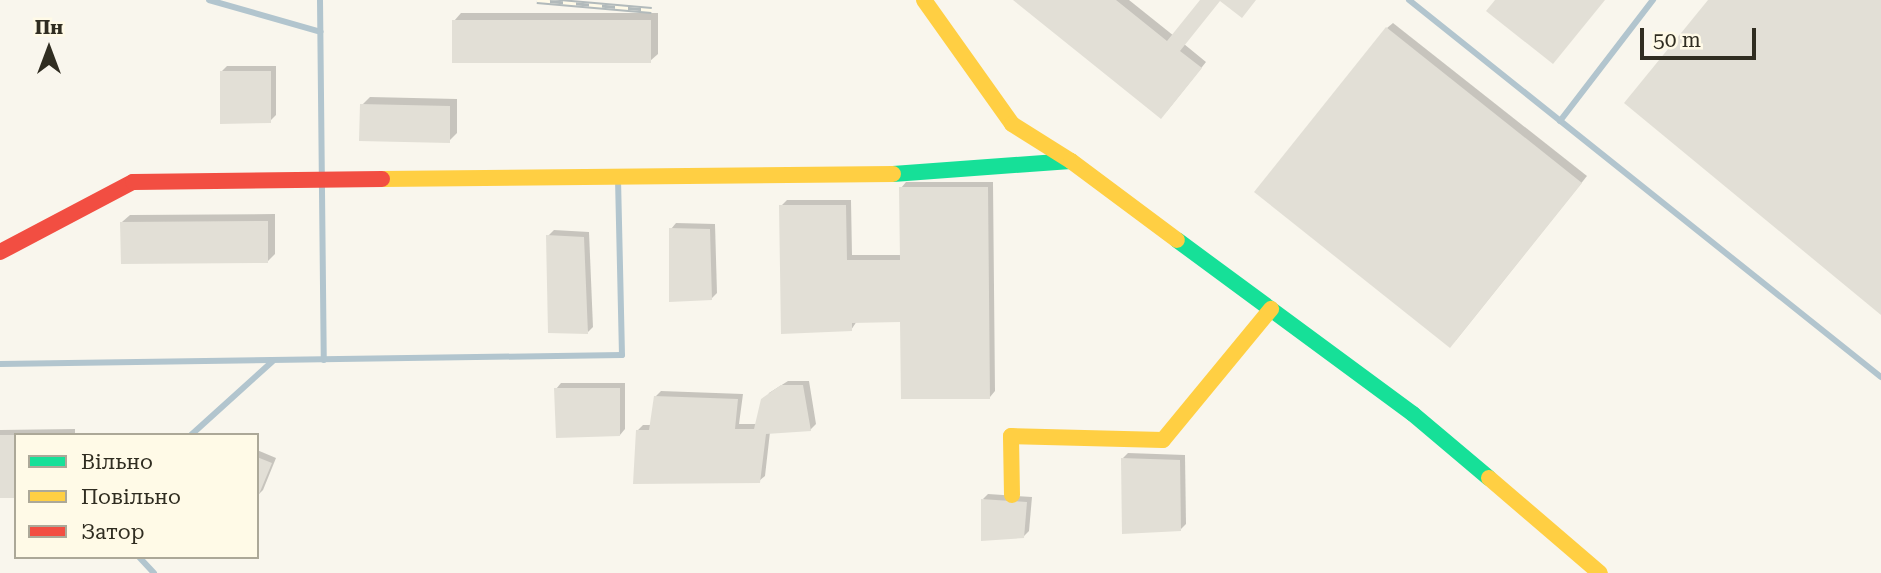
<!DOCTYPE html>
<meta charset="utf-8">
<style>
body{margin:0}
#map{position:relative;width:1881px;height:573px;overflow:hidden;background:#f9f6ed;font-family:"Roboto Serif",serif}
div>[style]{position:absolute}
[style*='--x']{left:calc(var(--x)*1px);top:calc(var(--y)*1px);width:calc(var(--w)*1px);rotate:calc(var(--a)*1deg)}
.shadow>*{inset:0;background:#0003}
.building>*{inset:0;background:#e2dfd6}
.lane>*{height:6px;margin:-3px;padding:0 3px;transform-origin:3px;border-radius:3px;background:#b2c5ce}
.fast>*{height:16px;margin:-8px;padding:0 8px;transform-origin:8px;border-radius:8px;background:#16e098}
.slow>*{height:16px;margin:-8px;padding:0 8px;transform-origin:8px;border-radius:8px;background:#ffcf43}
.jam>*{height:16px;margin:-8px;padding:0 8px;transform-origin:8px;border-radius:8px;background:#f24e42}
.rail>*{height:7px;margin-top:-3.5px;transform-origin:0;background:repeating-linear-gradient(90deg,#fffae7 0 13px,#b2babb 0 26px);box-sizing:border-box;border-block:2px solid #b2babb}
span{translate:-50% -50%;white-space:nowrap;text-align:center;line-height:1.15;-webkit-text-stroke:5px #fffae7;paint-order:stroke}
.legend{position:absolute;left:14px;top:433px;width:245px;height:126px;box-sizing:border-box;background:#fffae7;border:2px solid #aca898;margin:0;padding:9px 12px;list-style:none;font-size:21px;color:#302d21}
.legend li{display:flex;align-items:center;gap:14px;height:35px}
.legend b{width:35px;border:2px solid #aca898}
.north{position:absolute;left:14px;top:14px;width:70px;height:70px;-webkit-text-stroke:5px #fffae7;paint-order:stroke;rotate:0deg;font-size:19px;font-weight:700;line-height:28px;text-align:center;color:#302d21}
.north::after{content:'';display:block;margin:auto;width:24px;height:32px;background:#302d21;clip-path:polygon(50% 0,100% 100%,50% 72%,0 100%)}
.scale{position:absolute;left:1640px;top:28px;width:116px;height:32px;box-sizing:border-box;border:4px solid #302d21;border-top:0;padding-left:9px;font-size:21px;line-height:24px;white-space:nowrap;color:#302d21;-webkit-text-stroke:5px #fffae7;paint-order:stroke}
</style>
<div id="map">
<div class="shadow">
<i style="clip-path:polygon(1015px 0,1129px 0,1174px 36px,1202px 0,1220px 0,1184px 44px,1206px 62px,1167px 111px)"></i>
<i style="clip-path:polygon(461px 13px,658px 13px,658px 54px,650px 61px,454px 21px)"></i>
<i style="clip-path:polygon(1393px 23px,1587px 176px,1456px 340px,1387px 28px)"></i>
<i style="clip-path:polygon(227px 66px,276px 66px,276px 115px,270px 121px,221px 72px)"></i>
<i style="clip-path:polygon(370px 97px,457px 99px,457px 133px,449px 141px,362px 105px)"></i>
<i style="clip-path:polygon(906px 182px,993px 182px,995px 391px,990px 397px,902px 321px,857px 321px,851px 330px,781px 206px,787px 200px,851px 200px,852px 255px,901px 255px,901px 188px)"></i>
<i style="clip-path:polygon(275px 214px,275px 254px,267px 262px,122px 222px,130px 215px)"></i>
<i style="clip-path:polygon(676px 223px,715px 224px,717px 293px,711px 299px,671px 229px)"></i>
<i style="clip-path:polygon(554px 230px,589px 232px,593px 327px,588px 332px,548px 236px)"></i>
<i style="clip-path:polygon(788px 381px,809px 381px,816px 424px,810px 430px,770px 432px,765px 476px,759px 481px,637px 431px,643px 425px,651px 425px,655px 397px,661px 391px,743px 394px,739px 424px,757px 424px,769px 393px)"></i>
<i style="clip-path:polygon(561px 383px,625px 383px,625px 429px,620px 435px,556px 389px)"></i>
<i style="clip-path:polygon(75px 429px,75px 435px,16px 435px,16px 497px,0 497px,0 430px)"></i>
<i style="clip-path:polygon(257px 450px,276px 458px,263px 490px,257px 496px)"></i>
<i style="clip-path:polygon(1128px 453px,1185px 455px,1186px 524px,1181px 529px,1123px 458px)"></i>
<i style="clip-path:polygon(988px 494px,1032px 497px,1029px 531px,1023px 537px,983px 499px)"></i>
</div>
<div class="building">
<i style="clip-path:polygon(1013px 0,1116px 0,1167px 41px,1200px 0,1256px 0,1242px 18px,1220px 1px,1180px 51px,1202px 68px,1161px 119px)"></i>
<i style="clip-path:polygon(1495px 0,1605px 0,1553px 64px,1486px 11px)"></i>
<i style="clip-path:polygon(1708px 0,1881px 0,1881px 315px,1624px 103px)"></i>
<i style="clip-path:polygon(452px 20px,651px 20px,651px 63px,452px 63px)"></i>
<i style="clip-path:polygon(1386px 27px,1582px 183px,1450px 348px,1254px 192px)"></i>
<i style="clip-path:polygon(220px 71px,271px 71px,271px 123px,220px 124px)"></i>
<i style="clip-path:polygon(360px 104px,450px 106px,450px 143px,359px 141px)"></i>
<i style="clip-path:polygon(899px 187px,988px 187px,990px 399px,901px 399px,900px 322px,852px 323px,852px 331px,781px 334px,779px 205px,846px 205px,847px 260px,900px 260px)"></i>
<i style="clip-path:polygon(268px 221px,268px 263px,121px 264px,120px 222px)"></i>
<i style="clip-path:polygon(669px 228px,710px 229px,712px 300px,669px 302px)"></i>
<i style="clip-path:polygon(546px 235px,584px 237px,588px 334px,548px 333px)"></i>
<i style="clip-path:polygon(781px 385px,803px 385px,811px 431px,766px 434px,760px 483px,633px 484px,636px 430px,649px 430px,654px 396px,738px 399px,735px 429px,754px 429px,761px 399px)"></i>
<i style="clip-path:polygon(554px 388px,620px 388px,620px 436px,556px 438px)"></i>
<i style="clip-path:polygon(0 435px,16px 435px,16px 498px,0 498px)"></i>
<i style="clip-path:polygon(257px 457px,272px 463px,257px 499px)"></i>
<i style="clip-path:polygon(1121px 458px,1180px 460px,1181px 531px,1122px 534px)"></i>
<i style="clip-path:polygon(981px 499px,1027px 502px,1024px 538px,981px 541px)"></i>
</div>
<div class="lane">
<i style="--x:209;--y:0;--w:116;--a:15.9"></i>
<i style="--x:320;--y:0;--w:360;--a:89.4"></i>
<i style="--x:1409;--y:0;--w:604;--a:38.62"></i>
<i style="--x:1560;--y:121;--w:153;--a:-52.5"></i>
<i style="--x:0;--y:364;--w:622;--a:-0.83"></i>
<i style="--x:622;--y:355;--w:177;--a:-91.3"></i>
<i style="--x:191;--y:435;--w:110;--a:-42.1"></i>
<i style="--x:139;--y:557;--w:22;--a:47"></i>
</div>
<div class="fast">
<i style="--x:893;--y:174;--w:178;--a:-4.2"></i>
<i style="--x:1177;--y:240;--w:293;--a:36.4"></i>
<i style="--x:1413;--y:414;--w:99;--a:40.1"></i>
</div>
<div class="slow">
<i style="--x:924;--y:0;--w:152;--a:54.6"></i>
<i style="--x:1012;--y:124;--w:70;--a:32.1"></i>
<i style="--x:1071;--y:161;--w:132;--a:36.7"></i>
<i style="--x:382;--y:179;--w:511;--a:-0.56"></i>
<i style="--x:1489;--y:478;--w:146;--a:40.6"></i>
<i style="--x:1012;--y:495;--w:59;--a:-91"></i>
<i style="--x:1011;--y:436;--w:152;--a:1.5"></i>
<i style="--x:1163;--y:440;--w:170;--a:-50.5"></i>
</div>
<div class="jam">
<i style="--x:0;--y:252;--w:150;--a:-27.8"></i>
<i style="--x:133;--y:182;--w:249;--a:-0.7"></i>
</div>
<div class="rail">
<i style="--x:537;--y:0;--w:115;--a:5"></i>
</div>
<ul class="legend">
<li><b style="height:9px;background:#16e098"></b>Вільно</li>
<li><b style="height:9px;background:#ffcf43"></b>Повільно</li>
<li><b style="height:9px;background:#f24e42"></b>Затор</li>
</ul>
<div class="north">Пн</div>
<div class="scale">50 m</div>
</div>
